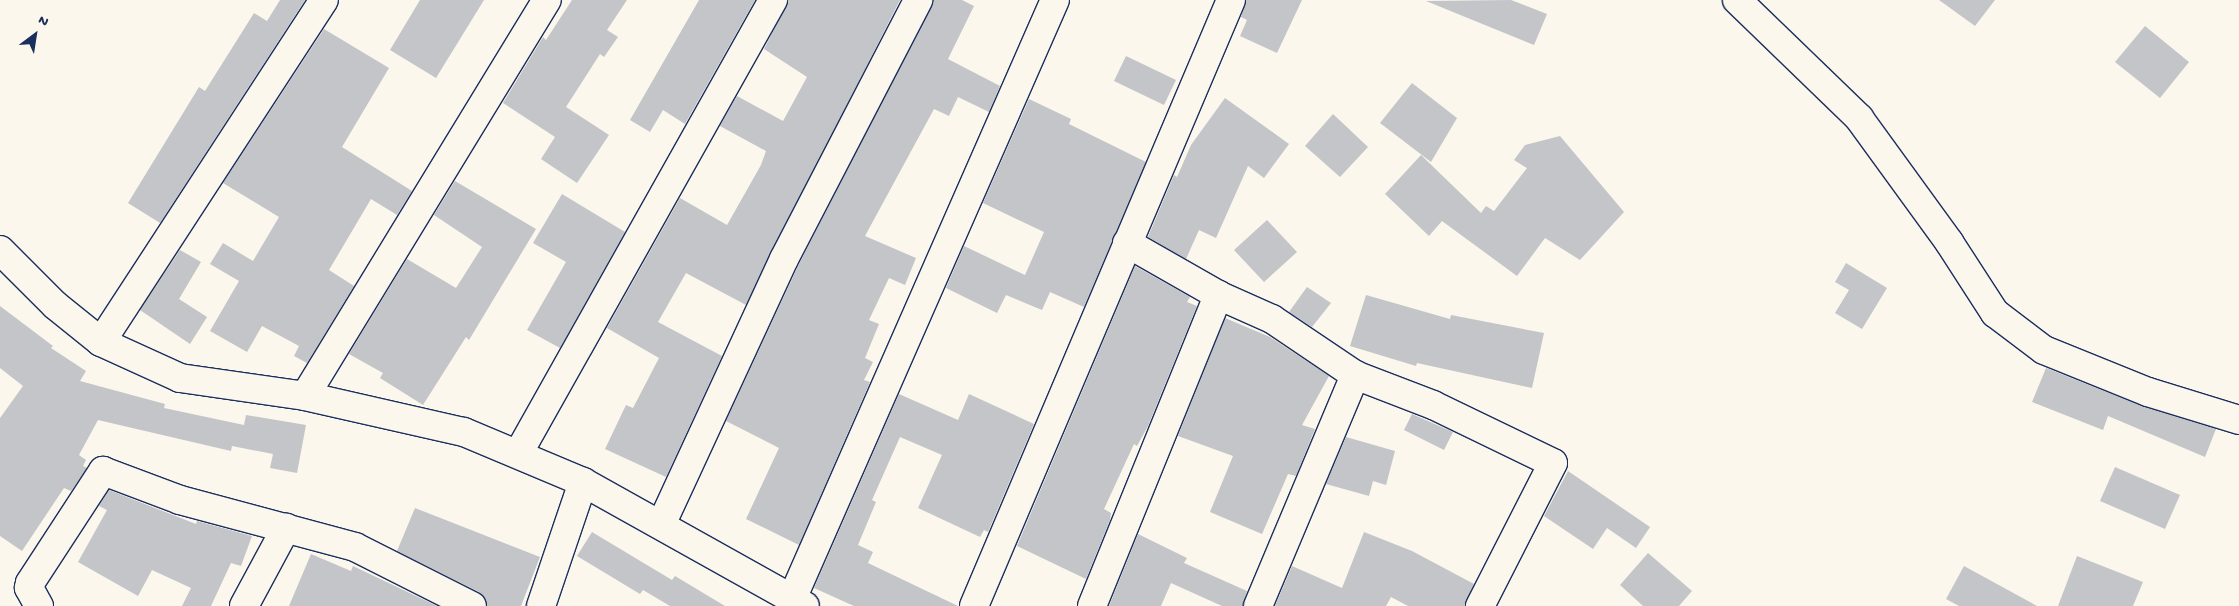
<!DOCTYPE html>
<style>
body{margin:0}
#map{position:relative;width:2239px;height:606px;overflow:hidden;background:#fbf7ec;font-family:"Gochi Hand",sans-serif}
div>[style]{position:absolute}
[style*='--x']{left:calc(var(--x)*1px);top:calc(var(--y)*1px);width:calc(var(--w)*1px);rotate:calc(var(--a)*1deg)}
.building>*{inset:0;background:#c3c5c9}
.roads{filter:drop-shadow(1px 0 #1b2f5e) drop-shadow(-1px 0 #1b2f5e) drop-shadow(0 1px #1b2f5e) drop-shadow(0 -1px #1b2f5e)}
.minor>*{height:28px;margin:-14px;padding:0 14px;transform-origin:14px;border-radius:14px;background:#fbf7ec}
span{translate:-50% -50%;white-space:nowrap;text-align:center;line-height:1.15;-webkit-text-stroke:5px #fbf7ec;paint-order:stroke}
.north{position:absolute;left:10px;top:10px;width:50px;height:50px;-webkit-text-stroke:4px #fbf7ec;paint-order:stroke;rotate:31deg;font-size:14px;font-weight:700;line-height:20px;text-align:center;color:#1b2f5e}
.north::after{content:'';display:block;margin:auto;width:18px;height:22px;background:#1b2f5e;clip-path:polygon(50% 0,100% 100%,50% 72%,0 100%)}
</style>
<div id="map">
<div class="building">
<i style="clip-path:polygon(280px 0,305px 0,160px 223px,128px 203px,199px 87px,205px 91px,254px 13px,267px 21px)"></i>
<i style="clip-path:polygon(420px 0,484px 0,436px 78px,390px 50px)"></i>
<i style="clip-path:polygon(572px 0,627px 0,607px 30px,618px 37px,604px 57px,600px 54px,566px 107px,609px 135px,577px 183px,541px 159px,555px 137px,503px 103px,543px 37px,546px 40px)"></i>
<i style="clip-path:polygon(699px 0,755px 0,685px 124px,663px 110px,650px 132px,630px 120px)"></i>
<i style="clip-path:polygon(789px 0,900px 0,746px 305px,686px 273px,658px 322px,722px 356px,666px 477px,605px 449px,626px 405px,633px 408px,659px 358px,607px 328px,680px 198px,727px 225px,761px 165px,766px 151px,720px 126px,737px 96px,783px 121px,807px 77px,764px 49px)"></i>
<i style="clip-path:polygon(934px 0,962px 0,974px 6px,948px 59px,1000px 86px,989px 112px,958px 97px,949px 116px,934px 109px,865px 236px,916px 258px,905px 285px,889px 278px,869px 320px,879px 324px,865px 358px,873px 362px,864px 380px,870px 382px,799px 545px,746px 519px,779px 448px,726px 421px,798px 266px)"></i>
<i style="clip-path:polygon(1246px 0,1302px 0,1277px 53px,1240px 36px,1247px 20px,1241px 17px)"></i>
<i style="clip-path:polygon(1511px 0,1547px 14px,1534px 45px,1426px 1px)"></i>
<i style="clip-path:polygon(1939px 0,1995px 0,1975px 26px)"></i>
<i style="clip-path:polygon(2145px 26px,2189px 62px,2160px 98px,2115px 62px)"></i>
<i style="clip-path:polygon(324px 29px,389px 68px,342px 147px,412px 191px,397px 215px,371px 199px,329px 270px,354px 286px,307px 363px,294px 356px,299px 346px,262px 326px,247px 352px,210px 331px,239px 281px,210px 264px,223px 243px,253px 261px,279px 217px,223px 183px)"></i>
<i style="clip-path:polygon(1126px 56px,1176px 80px,1164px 105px,1114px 81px)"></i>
<i style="clip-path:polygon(1412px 83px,1457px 118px,1431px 162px,1380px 123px)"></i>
<i style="clip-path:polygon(1225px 98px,1289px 144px,1264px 178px,1248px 166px,1216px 238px,1199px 230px,1186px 259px,1148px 237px,1174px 175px,1177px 177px,1191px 145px)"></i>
<i style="clip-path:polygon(1029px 99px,1071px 119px,1069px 124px,1146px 162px,1084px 307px,1050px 292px,1042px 310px,1006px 295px,997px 313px,946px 288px,964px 246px,1025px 275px,1044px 232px,983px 203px)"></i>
<i style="clip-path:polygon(1333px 114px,1368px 147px,1340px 177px,1305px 146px)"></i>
<i style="clip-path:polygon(1560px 136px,1624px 212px,1580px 260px,1545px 238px,1517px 276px,1442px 221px,1429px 236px,1385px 194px,1421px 155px,1481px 213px,1486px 206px,1494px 211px,1527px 168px,1514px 160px,1525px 145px)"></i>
<i style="clip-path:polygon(455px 181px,536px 229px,469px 340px,466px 337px,423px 405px,380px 378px,383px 373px,349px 354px,407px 259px,456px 288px,482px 247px,434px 215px)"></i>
<i style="clip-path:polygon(562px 194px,625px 232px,560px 348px,527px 330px,566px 262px,533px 243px)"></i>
<i style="clip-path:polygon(1267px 220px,1297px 252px,1264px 282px,1234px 250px)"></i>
<i style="clip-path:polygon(180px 250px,201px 262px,179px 299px,207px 317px,190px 344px,140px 310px)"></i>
<i style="clip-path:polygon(1846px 263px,1887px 288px,1862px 329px,1835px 313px,1849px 290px,1835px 282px)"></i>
<i style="clip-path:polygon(1135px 266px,1190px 297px,1187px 302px,1197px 306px,1148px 426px,1137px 446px,1134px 444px,1104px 509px,1111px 513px,1110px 520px,1086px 579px,1017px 546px)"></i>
<i style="clip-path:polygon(1307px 287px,1331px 303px,1312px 327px,1289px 312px)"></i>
<i style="clip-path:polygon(1366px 295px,1450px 319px,1451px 315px,1544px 333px,1532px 388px,1417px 363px,1416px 366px,1350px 346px)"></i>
<i style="clip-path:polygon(0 306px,53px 346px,51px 348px,86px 371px,80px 381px,165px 404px,164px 408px,244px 425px,246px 415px,306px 425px,297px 473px,270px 468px,273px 454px,232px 446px,231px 451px,98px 420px,79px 455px,86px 460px,83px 466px,87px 468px,71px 491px,64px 488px,22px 551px,0 536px,0 418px,23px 386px,0 368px)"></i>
<i style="clip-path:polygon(1225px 318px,1270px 337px,1329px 376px,1302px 425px,1315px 429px,1296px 476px,1288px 474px,1262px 534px,1210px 512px,1233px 456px,1178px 436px)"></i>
<i style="clip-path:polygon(2046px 368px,2142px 406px,2216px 429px,2205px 457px,2108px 416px,2103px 430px,2032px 402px)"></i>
<i style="clip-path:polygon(899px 394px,958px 420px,969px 394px,1034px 424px,988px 532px,984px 530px,980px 537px,918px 508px,942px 455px,900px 437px,872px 500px,876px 502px,858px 545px,873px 552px,868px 563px,958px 606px,854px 606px,814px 588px)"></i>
<i style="clip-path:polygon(1412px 414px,1453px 432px,1444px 450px,1404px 430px)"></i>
<i style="clip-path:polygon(1346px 437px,1395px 451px,1386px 485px,1373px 481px,1369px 496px,1326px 484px)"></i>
<i style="clip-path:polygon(2115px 467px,2180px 495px,2165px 529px,2100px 501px)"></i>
<i style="clip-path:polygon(1568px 471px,1650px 527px,1636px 548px,1607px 528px,1593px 549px,1544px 516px)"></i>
<i style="clip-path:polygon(109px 490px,196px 524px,197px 521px,252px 536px,241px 566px,231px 563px,211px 606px,182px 606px,191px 588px,152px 570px,138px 596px,78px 562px,107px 510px,99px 506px)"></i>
<i style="clip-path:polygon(415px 508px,540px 557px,521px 606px,487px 606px,479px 592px,397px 551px)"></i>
<i style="clip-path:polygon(592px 532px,672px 580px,675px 576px,725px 606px,670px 606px,643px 590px,640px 594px,577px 556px)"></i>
<i style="clip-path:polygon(1364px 532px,1412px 551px,1474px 584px,1464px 606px,1408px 606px,1391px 597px,1386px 606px,1275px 606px,1292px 566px,1342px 588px)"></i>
<i style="clip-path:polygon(1138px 534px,1187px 558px,1184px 563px,1247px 591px,1243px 606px,1222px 606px,1171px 583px,1161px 606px,1109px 606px)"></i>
<i style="clip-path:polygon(1648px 553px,1692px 591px,1679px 606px,1643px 606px,1620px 585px)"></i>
<i style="clip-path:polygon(311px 554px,351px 571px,353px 566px,437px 606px,289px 606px)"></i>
<i style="clip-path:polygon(2077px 556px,2143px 582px,2133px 606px,2058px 606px)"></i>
<i style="clip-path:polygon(1964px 566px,2037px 606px,1959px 606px,1946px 599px)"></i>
</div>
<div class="roads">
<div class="minor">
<i style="--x:1737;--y:0;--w:170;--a:44"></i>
<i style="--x:1859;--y:118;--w:153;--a:54"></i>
<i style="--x:1949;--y:242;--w:85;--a:57.1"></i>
<i style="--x:1995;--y:313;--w:61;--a:37.1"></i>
<i style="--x:2044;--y:350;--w:112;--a:22"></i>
<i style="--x:2148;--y:392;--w:95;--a:17.1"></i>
<i style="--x:1127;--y:243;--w:105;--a:29.7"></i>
<i style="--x:1218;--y:295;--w:59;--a:24"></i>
<i style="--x:1272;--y:319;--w:100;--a:34"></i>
<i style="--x:1355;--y:375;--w:84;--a:21"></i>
<i style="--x:1433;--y:405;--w:133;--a:25.8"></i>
<i style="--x:1553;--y:463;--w:161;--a:117"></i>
<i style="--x:0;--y:250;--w:78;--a:45"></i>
<i style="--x:55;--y:305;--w:59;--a:38.8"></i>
<i style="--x:101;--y:342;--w:87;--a:24.5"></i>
<i style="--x:180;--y:378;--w:126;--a:8.2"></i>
<i style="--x:305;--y:396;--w:163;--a:12.8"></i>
<i style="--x:464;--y:432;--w:129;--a:22.8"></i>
<i style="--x:583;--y:482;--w:254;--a:29.2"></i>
<i style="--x:101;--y:342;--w:408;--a:-56.9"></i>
<i style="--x:305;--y:396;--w:464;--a:-58.6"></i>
<i style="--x:518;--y:454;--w:521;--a:-60.68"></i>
<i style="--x:661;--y:525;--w:293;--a:-65.2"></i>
<i style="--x:784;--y:259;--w:292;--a:-62.6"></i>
<i style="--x:792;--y:599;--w:654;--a:-66.3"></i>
<i style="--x:39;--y:606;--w:21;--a:-119"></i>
<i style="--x:29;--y:588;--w:5;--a:-79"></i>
<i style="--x:30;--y:583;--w:134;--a:-56.9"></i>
<i style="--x:103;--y:471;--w:82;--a:20.6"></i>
<i style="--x:180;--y:500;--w:181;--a:15"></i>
<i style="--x:355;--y:547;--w:131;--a:26.8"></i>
<i style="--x:244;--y:606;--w:89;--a:-61.7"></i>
<i style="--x:541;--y:606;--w:131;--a:-71.3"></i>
<i style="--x:974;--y:606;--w:658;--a:-67.02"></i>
<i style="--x:1092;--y:606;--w:336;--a:-67.9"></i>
<i style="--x:1258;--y:606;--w:251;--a:-67.2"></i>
</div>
</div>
<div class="north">N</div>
</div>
